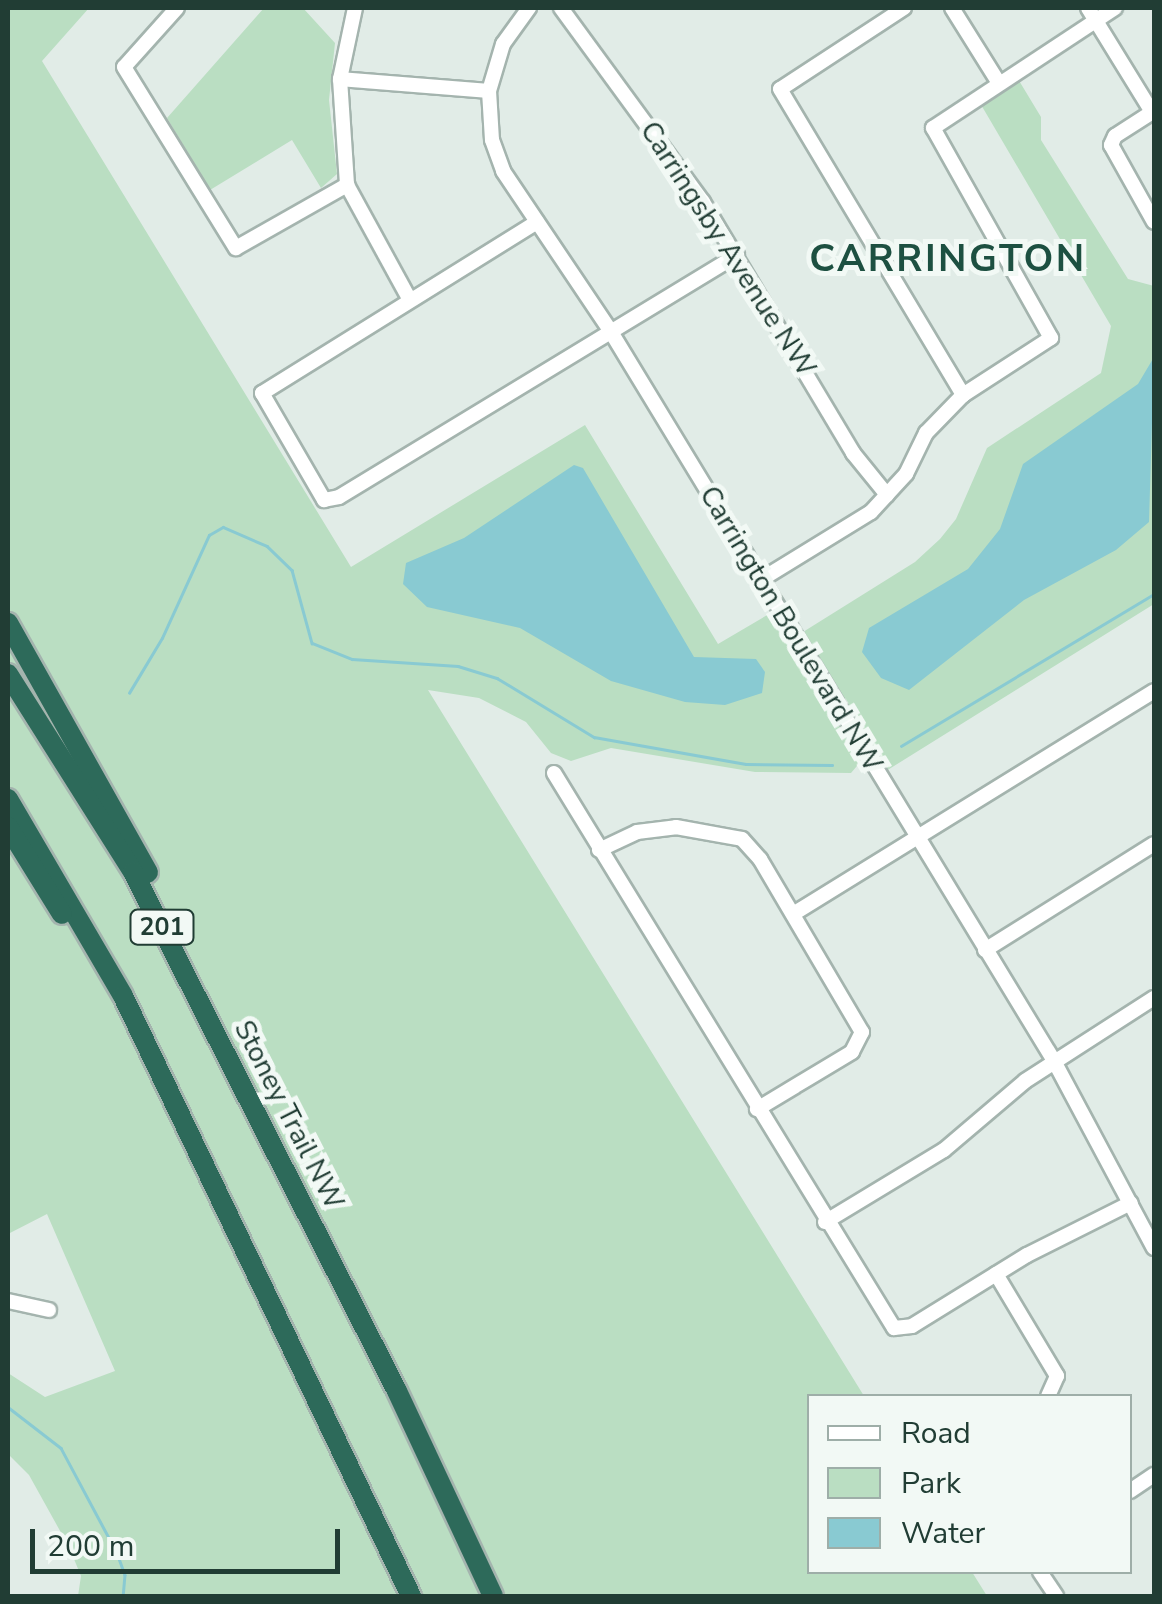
<!DOCTYPE html>
<style>
body{margin:0}
#map{position:relative;width:1162px;height:1604px;overflow:hidden;background:#e1ece7;font-family:"Nunito Sans",sans-serif}
div>[style]{position:absolute}
[style*='--x']{left:calc(var(--x)*1px);top:calc(var(--y)*1px);width:calc(var(--w)*1px);rotate:calc(var(--a)*1deg)}
.green>*{inset:0;background:#badec2}
.water>*{inset:0;background:#89cad2}
.stream>*{height:2.5px;margin:-1.25px;padding:0 1.25px;transform-origin:1.25px;border-radius:1.25px;background:#89cad2}
.roads{filter:drop-shadow(2px 0 #a4b4ae) drop-shadow(-2px 0 #a4b4ae) drop-shadow(0 2px #a4b4ae) drop-shadow(0 -2px #a4b4ae)}
.minor>*{height:14px;margin:-7px;padding:0 7px;transform-origin:7px;border-radius:7px;background:#fff}
.highway>*{height:20px;margin:-10px;padding:0 10px;transform-origin:10px;border-radius:10px;background:#2d6a5a}
span{translate:-50% -50%;white-space:nowrap;text-align:center;line-height:1.15;-webkit-text-stroke:10px #f2f9f5;paint-order:stroke}
.shield-label span{padding:2px 8px;background:#f2f9f5;border:2px solid;border-radius:8px;-webkit-text-stroke-width:0}
.shield-label{font-size:25px;color:#213d34;font-weight:700}
.street-label{font-size:28px;color:#213d34}
.district-label{font-size:38px;color:#1d5041;font-weight:700;letter-spacing:2.5px}
.frame{position:absolute;inset:0;border:10px solid #213d34;pointer-events:none}
.legend{position:absolute;left:807px;top:1394px;width:325px;height:180px;box-sizing:border-box;background:#f2f9f5;border:2px solid #9eaea8;margin:0;padding:12px 18px;list-style:none;font-size:30px;color:#213d34}
.legend li{display:flex;align-items:center;gap:20px;height:50px}
.legend b{width:50px;border:2px solid #9eaea8}
.scale{position:absolute;left:30px;top:1529px;width:310px;height:45px;box-sizing:border-box;border:5px solid #213d34;border-top:0;padding-left:12px;font-size:30px;line-height:35px;white-space:nowrap;color:#213d34;-webkit-text-stroke:8px #f2f9f5;paint-order:stroke}
</style>
<div id="map">
<div class="green">
<i style="clip-path:polygon(8px 8px,89px 8px,42px 61px,351px 567px,585px 425px,718px 644px,769px 614px,801px 660px,862px 760px,851px 773px,755px 772px,611px 748px,571px 761px,551px 753px,526px 722px,479px 698px,428px 690px,864px 1396px,810px 1396px,810px 1572px,972px 1572px,987px 1596px,78px 1596px,81px 1576px,69px 1547px,29px 1475px,8px 1454px,8px 1373px,45px 1397px,115px 1371px,47px 1214px,8px 1234px)"></i>
<i style="clip-path:polygon(264px 8px,303px 8px,335px 43px,329px 100px,337px 174px,321px 188px,292px 140px,210px 190px,167px 118px)"></i>
<i style="clip-path:polygon(1018px 79px,1041px 117px,1041px 140px,1128px 279px,1154px 286px,1154px 604px,886px 771px,803px 632px,915px 562px,940px 539px,956px 519px,987px 448px,1101px 373px,1111px 326px,980px 103px)"></i>
</div>
<div class="water">
<i style="clip-path:polygon(1154px 357px,1149px 522px,1116px 550px,1024px 600px,909px 690px,881px 678px,862px 652px,869px 628px,968px 569px,1000px 529px,1023px 464px,1138px 384px)"></i>
<i style="clip-path:polygon(574px 465px,583px 468px,694px 657px,756px 659px,765px 672px,762px 693px,725px 705px,685px 702px,611px 681px,520px 628px,427px 607px,403px 584px,406px 563px,464px 538px)"></i>
</div>
<div class="stream">
<i style="--x:129;--y:693;--w:64;--a:-59"></i>
<i style="--x:162;--y:638;--w:113;--a:-65.5"></i>
<i style="--x:209;--y:535;--w:16;--a:-30"></i>
<i style="--x:223;--y:527;--w:48;--a:23.4"></i>
<i style="--x:267;--y:546;--w:35;--a:44"></i>
<i style="--x:292;--y:570;--w:76;--a:74.7"></i>
<i style="--x:312;--y:643;--w:43;--a:21.8"></i>
<i style="--x:352;--y:659;--w:106;--a:3.8"></i>
<i style="--x:458;--y:666;--w:41;--a:17.1"></i>
<i style="--x:497;--y:678;--w:114;--a:31.3"></i>
<i style="--x:594;--y:737;--w:154;--a:10.1"></i>
<i style="--x:746;--y:764;--w:86;--a:0.7"></i>
<i style="--x:901;--y:746;--w:295;--a:-31"></i>
<i style="--x:8;--y:1407;--w:67;--a:37.7"></i>
<i style="--x:61;--y:1448;--w:119;--a:61.9"></i>
<i style="--x:117;--y:1553;--w:23;--a:70"></i>
<i style="--x:125;--y:1575;--w:21;--a:95"></i>
</div>
<div class="roads">
<div class="minor">
<i style="--x:177;--y:8;--w:79;--a:131.9"></i>
<i style="--x:124;--y:67;--w:213;--a:58.3"></i>
<i style="--x:236;--y:248;--w:128;--a:-29.6"></i>
<i style="--x:355;--y:8;--w:73;--a:101.9"></i>
<i style="--x:340;--y:79;--w:106;--a:86.2"></i>
<i style="--x:347;--y:185;--w:131;--a:61.3"></i>
<i style="--x:529;--y:8;--w:44;--a:125.8"></i>
<i style="--x:503;--y:44;--w:49;--a:106.6"></i>
<i style="--x:489;--y:91;--w:49;--a:86.5"></i>
<i style="--x:492;--y:140;--w:33;--a:70"></i>
<i style="--x:503;--y:171;--w:194;--a:56.1"></i>
<i style="--x:611;--y:332;--w:853;--a:58.71"></i>
<i style="--x:1054;--y:1061;--w:212;--a:61.9"></i>
<i style="--x:561;--y:8;--w:240;--a:53.8"></i>
<i style="--x:703;--y:202;--w:292;--a:59.1"></i>
<i style="--x:853;--y:453;--w:54;--a:51"></i>
<i style="--x:904;--y:8;--w:148;--a:146.8"></i>
<i style="--x:780;--y:89;--w:357;--a:59.1"></i>
<i style="--x:952;--y:8;--w:85;--a:58"></i>
<i style="--x:1088;--y:8;--w:122;--a:58.4"></i>
<i style="--x:340;--y:79;--w:149;--a:4.6"></i>
<i style="--x:1154;--y:111;--w:46;--a:147.3"></i>
<i style="--x:1115;--y:136;--w:10;--a:114"></i>
<i style="--x:1111;--y:145;--w:88;--a:60.8"></i>
<i style="--x:537;--y:222;--w:324;--a:148.1"></i>
<i style="--x:262;--y:393;--w:124;--a:59.9"></i>
<i style="--x:324;--y:500;--w:15;--a:-11"></i>
<i style="--x:339;--y:497;--w:466;--a:-31.3"></i>
<i style="--x:762;--y:579;--w:128;--a:-31.6"></i>
<i style="--x:871;--y:512;--w:52;--a:-47.4"></i>
<i style="--x:906;--y:474;--w:46;--a:-64"></i>
<i style="--x:926;--y:433;--w:53;--a:-45.8"></i>
<i style="--x:963;--y:395;--w:105;--a:-32.9"></i>
<i style="--x:1051;--y:338;--w:241;--a:-119.3"></i>
<i style="--x:933;--y:128;--w:218;--a:-33.4"></i>
<i style="--x:554;--y:773;--w:651;--a:58.51"></i>
<i style="--x:894;--y:1328;--w:18;--a:-6"></i>
<i style="--x:912;--y:1326;--w:135;--a:-31.7"></i>
<i style="--x:1027;--y:1255;--w:116;--a:-26.6"></i>
<i style="--x:599;--y:850;--w:42;--a:-25.3"></i>
<i style="--x:637;--y:832;--w:39;--a:-7"></i>
<i style="--x:676;--y:827;--w:67;--a:10.3"></i>
<i style="--x:742;--y:839;--w:27;--a:48"></i>
<i style="--x:760;--y:859;--w:201;--a:59.5"></i>
<i style="--x:862;--y:1032;--w:22;--a:117"></i>
<i style="--x:852;--y:1052;--w:111;--a:149"></i>
<i style="--x:793;--y:914;--w:424;--a:-31.7"></i>
<i style="--x:985;--y:950;--w:199;--a:-32.1"></i>
<i style="--x:825;--y:1222;--w:139;--a:-31.2"></i>
<i style="--x:944;--y:1150;--w:106;--a:-40.4"></i>
<i style="--x:1025;--y:1081;--w:153;--a:-32.8"></i>
<i style="--x:996;--y:1274;--w:119;--a:59.1"></i>
<i style="--x:1057;--y:1376;--w:22;--a:114"></i>
<i style="--x:8;--y:1301;--w:42;--a:12.4"></i>
<i style="--x:1130;--y:1491;--w:29;--a:-34"></i>
<i style="--x:1040;--y:1572;--w:29;--a:56"></i>
</div>
<div class="highway">
<i style="--x:8;--y:623;--w:286;--a:60.7"></i>
<i style="--x:8;--y:674;--w:234;--a:57.7"></i>
<i style="--x:133;--y:872;--w:582;--a:63.04"></i>
<i style="--x:397;--y:1391;--w:226;--a:64.9"></i>
<i style="--x:8;--y:799;--w:228;--a:59.7"></i>
<i style="--x:123;--y:996;--w:666;--a:64.36"></i>
<i style="--x:8;--y:827;--w:102;--a:58.2"></i>
</div>
</div>
<div class="shield-label">
<span style="left:162px;top:927px">201</span>
</div>
<div class="street-label">
<span style="left:728px;top:249px;rotate:57deg">Carringsby Avenue NW</span>
<span style="left:791px;top:629px;rotate:59deg">Carrington Boulevard NW</span>
<span style="left:289px;top:1115px;rotate:63deg">Stoney Trail NW</span>
</div>
<div class="district-label">
<span style="left:948px;top:259px">CARRINGTON</span>
</div>
<div class="frame"></div>
<ul class="legend">
<li><b style="height:12px;background:#fff"></b>Road</li>
<li><b style="height:28px;background:#badec2"></b>Park</li>
<li><b style="height:28px;background:#89cad2"></b>Water</li>
</ul>
<div class="scale">200 m</div>
</div>
